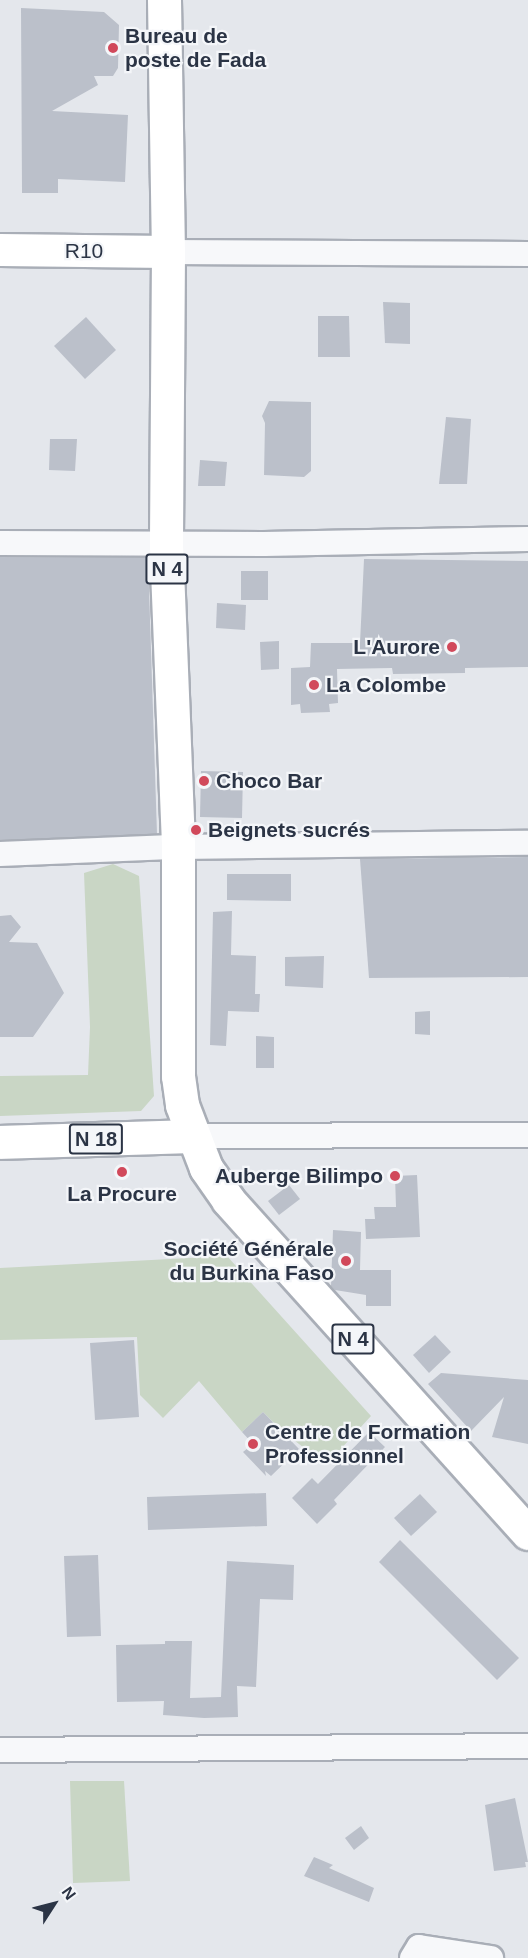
<!DOCTYPE html>
<meta charset="utf-8">
<style>
body{margin:0}
#map{position:relative;width:528px;height:1958px;overflow:hidden;background:#e4e7ec;font-family:Arial,sans-serif}
div>[style]{position:absolute}
[style*='--x']{left:calc(var(--x)*1px);top:calc(var(--y)*1px);width:calc(var(--w)*1px);rotate:calc(var(--a)*1deg)}
.green>*{inset:0;background:#c9d6c5}
.building>*{inset:0;background:#bbc0ca}
.roads{filter:drop-shadow(2px 0 #a9aeb7) drop-shadow(-2px 0 #a9aeb7) drop-shadow(0 2px #a9aeb7) drop-shadow(0 -2px #a9aeb7)}
.minor>*{height:24px;margin:-12px;padding:0 12px;transform-origin:12px;border-radius:12px;background:#f7f8fa}
.major>*{height:32px;margin:-16px;padding:0 16px;transform-origin:16px;border-radius:16px;background:#fff}
.highway>*{height:33px;margin:-16.5px;padding:0 16.5px;transform-origin:16.5px;border-radius:16.5px;background:#fff}
.dots>*{width:16px;height:16px;translate:-50% -50%;box-sizing:border-box;border:3px solid #f4f6f9;border-radius:50%}
span{translate:-50% -50%;white-space:nowrap;text-align:center;line-height:1.15;-webkit-text-stroke:4.5px #f4f6f9;paint-order:stroke}
.shield-label span{padding:2px 4px;background:#f4f6f9;border:2px solid;border-radius:4px;-webkit-text-stroke-width:0}
.shield-label{font-size:20px;color:#2b3445;font-weight:700}
.poi-label{font-size:21px;color:#2b3445;font-weight:700}
.left{translate:0 -50%;text-align:left}
.right{translate:-100% -50%;text-align:right}
.street-label{font-size:21px;color:#2b3445}
.north{position:absolute;left:24px;top:1874px;width:60px;height:60px;-webkit-text-stroke:4px #f4f6f9;paint-order:stroke;rotate:54deg;font-size:16px;font-weight:700;line-height:24px;text-align:center;color:#2b3445}
.north::after{content:'';display:block;margin:auto;width:21px;height:27px;background:#2b3445;clip-path:polygon(50% 0,100% 100%,50% 72%,0 100%)}
</style>
<div id="map">
<div class="green">
<i style="clip-path:polygon(113px 864px,139px 876px,154px 1096px,141px 1111px,0 1116px,0 1076px,88px 1075px,90px 1027px,84px 873px)"></i>
<i style="clip-path:polygon(227px 1256px,371px 1416px,326px 1465px,281px 1430px,263px 1412px,242px 1432px,199px 1381px,163px 1418px,140px 1395px,137px 1337px,0 1340px,0 1268px)"></i>
<i style="clip-path:polygon(70px 1781px,124px 1781px,130px 1881px,73px 1883px)"></i>
</div>
<div class="building">
<i style="clip-path:polygon(21px 8px,104px 12px,119px 25px,118px 68px,113px 76px,94px 76px,98px 85px,52px 111px,128px 115px,125px 182px,58px 179px,58px 193px,22px 193px)"></i>
<i style="clip-path:polygon(383px 302px,410px 303px,410px 344px,385px 343px)"></i>
<i style="clip-path:polygon(318px 316px,349px 316px,350px 357px,318px 357px)"></i>
<i style="clip-path:polygon(86px 317px,116px 350px,85px 379px,54px 346px)"></i>
<i style="clip-path:polygon(269px 401px,311px 402px,311px 471px,304px 477px,264px 475px,265px 423px,262px 416px)"></i>
<i style="clip-path:polygon(446px 417px,471px 419px,467px 484px,439px 484px)"></i>
<i style="clip-path:polygon(50px 439px,77px 439px,75px 471px,49px 470px)"></i>
<i style="clip-path:polygon(200px 460px,227px 462px,225px 486px,198px 486px)"></i>
<i style="clip-path:polygon(0 557px,148px 558px,157px 834px,0 840px)"></i>
<i style="clip-path:polygon(364px 559px,528px 561px,528px 667px,465px 668px,465px 673px,393px 674px,392px 668px,337px 669px,338px 703px,329px 704px,330px 712px,301px 713px,300px 704px,291px 705px,291px 668px,310px 667px,311px 643px,360px 643px)"></i>
<i style="clip-path:polygon(241px 571px,268px 571px,268px 600px,241px 600px)"></i>
<i style="clip-path:polygon(217px 603px,246px 605px,245px 630px,216px 628px)"></i>
<i style="clip-path:polygon(279px 641px,279px 669px,261px 670px,260px 642px)"></i>
<i style="clip-path:polygon(201px 771px,243px 772px,242px 818px,200px 817px)"></i>
<i style="clip-path:polygon(528px 857px,528px 977px,369px 978px,360px 859px)"></i>
<i style="clip-path:polygon(227px 874px,291px 874px,291px 901px,227px 900px)"></i>
<i style="clip-path:polygon(232px 911px,231px 955px,256px 956px,255px 994px,260px 994px,259px 1012px,228px 1011px,226px 1046px,210px 1045px,213px 912px)"></i>
<i style="clip-path:polygon(11px 915px,21px 927px,9px 942px,37px 943px,64px 993px,33px 1037px,0 1037px,0 916px)"></i>
<i style="clip-path:polygon(324px 956px,323px 988px,285px 986px,285px 957px)"></i>
<i style="clip-path:polygon(430px 1011px,430px 1035px,415px 1034px,415px 1012px)"></i>
<i style="clip-path:polygon(256px 1036px,274px 1037px,274px 1068px,256px 1068px)"></i>
<i style="clip-path:polygon(417px 1175px,420px 1237px,366px 1239px,365px 1219px,375px 1219px,374px 1207px,396px 1207px,395px 1176px)"></i>
<i style="clip-path:polygon(289px 1185px,300px 1199px,279px 1215px,268px 1201px)"></i>
<i style="clip-path:polygon(333px 1230px,361px 1232px,360px 1270px,391px 1270px,391px 1306px,366px 1306px,366px 1295px,335px 1290px,331px 1286px)"></i>
<i style="clip-path:polygon(435px 1335px,451px 1352px,429px 1373px,413px 1355px)"></i>
<i style="clip-path:polygon(134px 1340px,139px 1417px,95px 1420px,90px 1343px)"></i>
<i style="clip-path:polygon(441px 1373px,528px 1380px,528px 1444px,492px 1437px,504px 1397px,471px 1431px,428px 1384px)"></i>
<i style="clip-path:polygon(263px 1412px,299px 1449px,271px 1476px,265px 1471px,266px 1476px,243px 1452px,253px 1444px,242px 1432px)"></i>
<i style="clip-path:polygon(369px 1432px,385px 1447px,334px 1500px,337px 1504px,317px 1524px,292px 1498px,312px 1478px,318px 1484px)"></i>
<i style="clip-path:polygon(266px 1493px,267px 1526px,148px 1530px,147px 1497px)"></i>
<i style="clip-path:polygon(420px 1494px,437px 1512px,411px 1536px,394px 1518px)"></i>
<i style="clip-path:polygon(400px 1540px,519px 1658px,497px 1680px,379px 1562px)"></i>
<i style="clip-path:polygon(98px 1555px,101px 1636px,67px 1637px,64px 1556px)"></i>
<i style="clip-path:polygon(227px 1561px,294px 1565px,293px 1600px,260px 1599px,256px 1687px,237px 1686px,238px 1717px,204px 1718px,163px 1715px,164px 1701px,117px 1702px,116px 1645px,165px 1644px,165px 1641px,192px 1641px,190px 1698px,221px 1697px)"></i>
<i style="clip-path:polygon(515px 1798px,528px 1862px,525px 1862px,526px 1867px,494px 1871px,485px 1805px)"></i>
<i style="clip-path:polygon(361px 1826px,369px 1838px,354px 1850px,345px 1838px)"></i>
<i style="clip-path:polygon(314px 1857px,333px 1865px,329px 1868px,374px 1888px,369px 1902px,304px 1876px)"></i>
</div>
<div class="roads">
<div class="minor">
<i style="--x:168;--y:252;--w:360;--a:0.3"></i>
<i style="--x:0;--y:543;--w:264;--a:0.2"></i>
<i style="--x:264;--y:544;--w:264;--a:-1.1"></i>
<i style="--x:0;--y:854;--w:178;--a:-2.3"></i>
<i style="--x:178;--y:847;--w:350;--a:-0.7"></i>
<i style="--x:192;--y:1136;--w:336;--a:-0.2"></i>
<i style="--x:0;--y:1750;--w:528;--a:-0.43"></i>
<i style="--x:412;--y:1958;--w:13;--a:-58"></i>
<i style="--x:419;--y:1947;--w:73;--a:8.7"></i>
</div>
<div class="major">
<i style="--x:0;--y:250;--w:168;--a:0.7"></i>
</div>
<div class="highway">
<i style="--x:164;--y:0;--w:252;--a:89.1"></i>
<i style="--x:168;--y:252;--w:293;--a:90.4"></i>
<i style="--x:166;--y:545;--w:302;--a:87.7"></i>
<i style="--x:178;--y:847;--w:229;--a:90"></i>
<i style="--x:178;--y:1076;--w:29;--a:82"></i>
<i style="--x:182;--y:1105;--w:67;--a:69.1"></i>
<i style="--x:206;--y:1168;--w:39;--a:55"></i>
<i style="--x:228;--y:1200;--w:448;--a:48"></i>
<i style="--x:0;--y:1142;--w:192;--a:-1.8"></i>
</div>
</div>
<div class="dots">
<i style="left:113px;top:48px;background:#d1495b"></i>
<i style="left:452px;top:647px;background:#d1495b"></i>
<i style="left:314px;top:685px;background:#d1495b"></i>
<i style="left:204px;top:781px;background:#d1495b"></i>
<i style="left:196px;top:830px;background:#d1495b"></i>
<i style="left:122px;top:1172px;background:#d1495b"></i>
<i style="left:395px;top:1176px;background:#d1495b"></i>
<i style="left:346px;top:1261px;background:#d1495b"></i>
<i style="left:253px;top:1444px;background:#d1495b"></i>
</div>
<div class="shield-label">
<span style="left:167px;top:569px">N 4</span>
<span style="left:96px;top:1139px">N 18</span>
<span style="left:353px;top:1339px">N 4</span>
</div>
<div class="poi-label">
<span class="left" style="left:125px;top:48px">Bureau de<br>poste de Fada</span>
<span class="right" style="left:440px;top:647px">L'Aurore</span>
<span class="left" style="left:326px;top:685px">La Colombe</span>
<span class="left" style="left:216px;top:781px">Choco Bar</span>
<span class="left" style="left:208px;top:830px">Beignets sucrés</span>
<span class="right" style="left:383px;top:1176px">Auberge Bilimpo</span>
<span style="left:122px;top:1194px">La Procure</span>
<span class="right" style="left:334px;top:1261px">Société Générale<br>du Burkina Faso</span>
<span class="left" style="left:265px;top:1444px">Centre de Formation<br>Professionnel</span>
</div>
<div class="street-label">
<span style="left:84px;top:251px">R10</span>
</div>
<div class="north">N</div>
</div>
